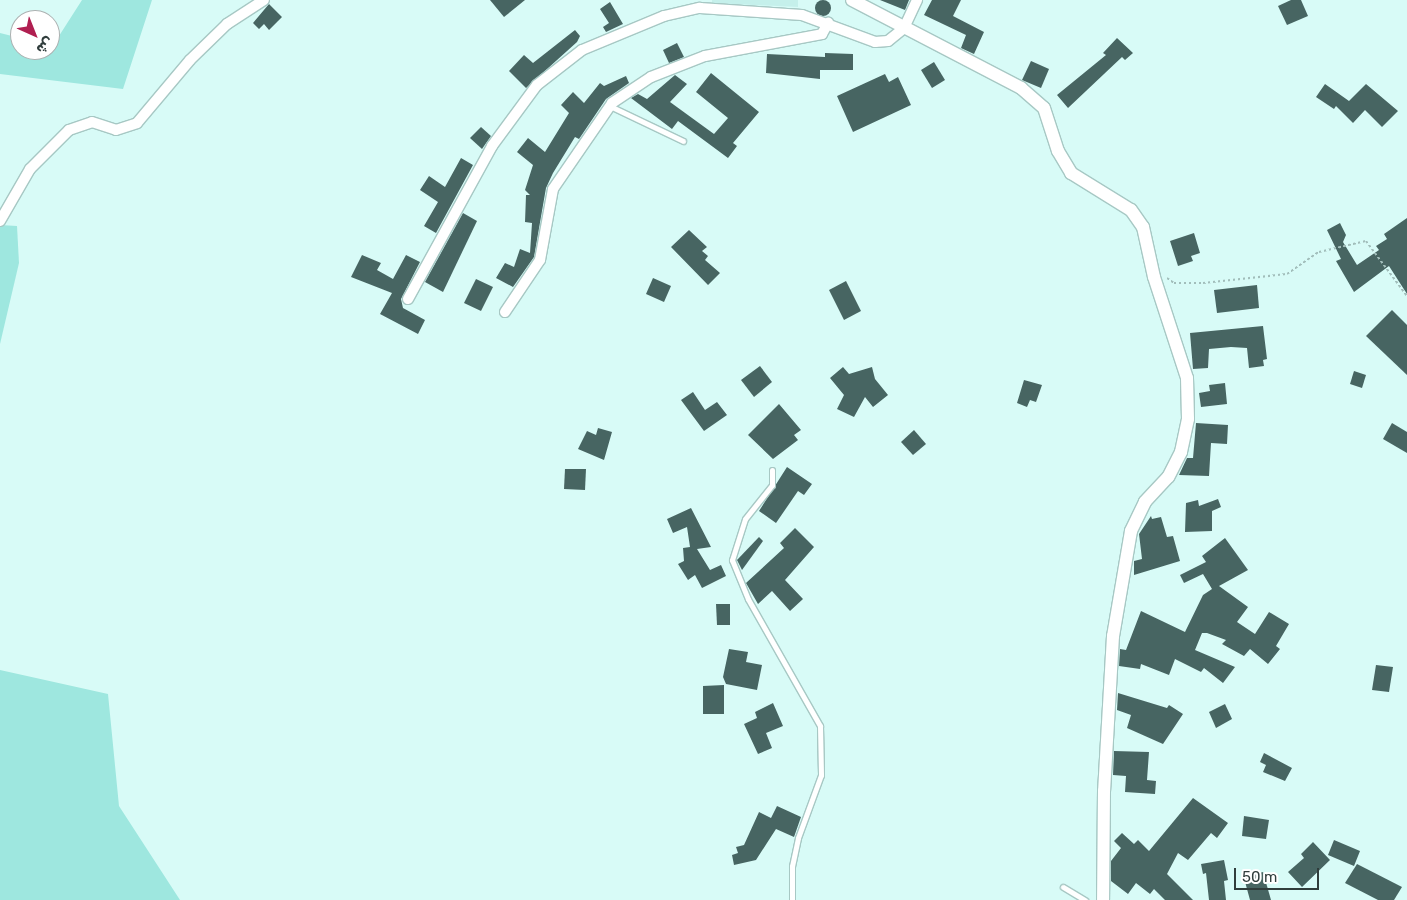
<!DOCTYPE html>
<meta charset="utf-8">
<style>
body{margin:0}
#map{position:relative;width:1407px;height:900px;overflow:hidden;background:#d8fbf7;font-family:Rubik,"Noto Sans Arabic",sans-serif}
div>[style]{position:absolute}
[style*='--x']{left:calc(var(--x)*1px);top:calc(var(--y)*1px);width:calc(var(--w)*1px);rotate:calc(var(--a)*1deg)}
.built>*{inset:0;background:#c5f0eb}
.green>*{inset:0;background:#9ee7df}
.building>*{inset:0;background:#476562}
.round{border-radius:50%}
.path>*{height:2px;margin-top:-1px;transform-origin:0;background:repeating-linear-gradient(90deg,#a2bebb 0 2.5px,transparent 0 5px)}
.roads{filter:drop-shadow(1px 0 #a7c8c4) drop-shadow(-1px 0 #a7c8c4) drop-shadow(0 1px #a7c8c4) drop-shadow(0 -1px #a7c8c4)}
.service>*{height:5px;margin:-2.5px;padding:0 2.5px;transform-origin:2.5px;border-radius:2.5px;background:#fff}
.minor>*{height:10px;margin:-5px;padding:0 5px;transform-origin:5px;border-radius:5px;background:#fff}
.tertiary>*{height:12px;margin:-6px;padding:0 6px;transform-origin:6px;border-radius:6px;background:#fff}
span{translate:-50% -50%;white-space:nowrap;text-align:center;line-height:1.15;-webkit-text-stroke:5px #fff;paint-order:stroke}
.north{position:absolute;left:10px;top:10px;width:50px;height:50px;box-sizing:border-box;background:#fff;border:1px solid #acb1b1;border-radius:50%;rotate:136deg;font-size:14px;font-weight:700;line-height:20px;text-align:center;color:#303d3c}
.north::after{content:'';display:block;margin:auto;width:18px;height:22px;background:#b01f51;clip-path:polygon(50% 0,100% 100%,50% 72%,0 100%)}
.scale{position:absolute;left:1234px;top:868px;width:85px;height:22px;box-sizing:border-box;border:2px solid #303d3c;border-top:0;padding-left:6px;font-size:15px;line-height:18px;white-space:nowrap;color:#303d3c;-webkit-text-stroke:4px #fff;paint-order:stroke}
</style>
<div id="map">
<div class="built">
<i style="clip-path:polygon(712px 0,798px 0,798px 7px,712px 3px)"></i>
</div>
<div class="green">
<i style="clip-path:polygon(82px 0,152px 0,123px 89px,0 74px,0 33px,20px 38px,20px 50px,50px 50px)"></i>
<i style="clip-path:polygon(0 225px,17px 226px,19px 263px,0 344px)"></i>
<i style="clip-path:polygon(0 670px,108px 694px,119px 806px,180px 900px,0 900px)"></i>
</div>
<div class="building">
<i style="clip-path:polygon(490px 0,525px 0,504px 17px)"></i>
<i style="clip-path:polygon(880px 0,909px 0,905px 10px)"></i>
<i style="clip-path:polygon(932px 0,961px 0,953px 16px,984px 32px,974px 54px,961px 48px,966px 35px,924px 15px)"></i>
<i style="clip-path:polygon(1291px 0,1301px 0,1308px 16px,1287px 25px,1278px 6px)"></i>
<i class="round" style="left:815px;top:0;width:16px;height:16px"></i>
<i style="clip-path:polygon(610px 2px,623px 24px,606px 32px,603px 27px,609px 23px,600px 9px)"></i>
<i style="clip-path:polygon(269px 4px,282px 17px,269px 30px,264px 24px,259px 29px,253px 23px)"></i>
<i style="clip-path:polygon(575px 30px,580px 36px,577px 42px,526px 88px,509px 71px,524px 55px,533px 63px)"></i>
<i style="clip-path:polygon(1117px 38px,1133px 53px,1125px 60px,1122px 57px,1068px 108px,1057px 95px,1106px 55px,1103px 53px)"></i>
<i style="clip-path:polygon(677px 43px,684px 57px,669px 63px,663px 50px)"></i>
<i style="clip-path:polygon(825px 53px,853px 54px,853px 70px,820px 70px,820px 79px,766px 73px,767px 54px,825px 57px)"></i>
<i style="clip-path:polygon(1031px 61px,1049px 69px,1041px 88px,1022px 80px)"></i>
<i style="clip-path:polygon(934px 62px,945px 80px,932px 88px,921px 70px)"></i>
<i style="clip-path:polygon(711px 73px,759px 112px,733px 143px,737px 146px,728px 158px,678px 121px,672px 129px,631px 98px,638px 94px,647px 99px,675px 75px,687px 84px,670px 102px,714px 134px,728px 118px,696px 92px)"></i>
<i style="clip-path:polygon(885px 74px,889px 82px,898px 77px,911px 105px,853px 132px,837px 96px)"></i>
<i style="clip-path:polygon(626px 76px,629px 83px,606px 99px,579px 139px,575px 137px,553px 173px,546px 188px,534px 257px,513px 287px,496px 278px,505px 263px,514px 267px,520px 249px,530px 253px,532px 223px,525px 222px,526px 195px,530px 195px,525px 190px,533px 165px,517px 152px,528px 138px,545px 152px,569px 113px,561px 105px,573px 92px,584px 103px,600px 83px,604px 86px)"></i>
<i style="clip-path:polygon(1325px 84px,1349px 101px,1366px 84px,1398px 111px,1382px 127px,1365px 110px,1353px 123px,1336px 106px,1334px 109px,1316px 97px)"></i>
<i style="clip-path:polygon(481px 127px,491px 136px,482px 149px,470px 138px)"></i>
<i style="clip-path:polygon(461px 158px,473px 165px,436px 233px,424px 226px,438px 202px,420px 190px,429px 176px,445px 187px)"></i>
<i style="clip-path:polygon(463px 213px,477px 221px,443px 292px,425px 282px)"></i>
<i style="clip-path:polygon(1407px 218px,1407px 294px,1389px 266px,1354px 292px,1336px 261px,1341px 259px,1327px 230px,1340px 223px,1346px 235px,1343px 242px,1357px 265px,1379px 250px,1376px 246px,1387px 239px,1384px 234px)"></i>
<i style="clip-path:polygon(689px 230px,707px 247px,702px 251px,708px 256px,705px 260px,720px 273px,708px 285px,671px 247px)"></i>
<i style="clip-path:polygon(1194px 233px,1200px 253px,1191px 256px,1193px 261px,1178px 266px,1170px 241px)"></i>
<i style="clip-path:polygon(362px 255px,381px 263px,377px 270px,393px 279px,406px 255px,420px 262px,401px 299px,403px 308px,425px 320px,418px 334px,380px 314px,392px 293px,351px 277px)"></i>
<i style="clip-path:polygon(653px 278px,671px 286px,664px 302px,646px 294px)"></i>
<i style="clip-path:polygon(476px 279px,493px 287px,481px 311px,464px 303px)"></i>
<i style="clip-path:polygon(846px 281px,861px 311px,844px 320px,829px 290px)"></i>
<i style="clip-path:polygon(1257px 285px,1259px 308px,1217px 313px,1214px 290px)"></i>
<i style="clip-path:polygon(1392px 310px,1407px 325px,1407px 375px,1366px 336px)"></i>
<i style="clip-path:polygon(1263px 326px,1267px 359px,1263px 360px,1264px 366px,1249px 368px,1247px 348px,1231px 347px,1209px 349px,1208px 368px,1193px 369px,1190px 333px)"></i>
<i style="clip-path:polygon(760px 366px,772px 382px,754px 397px,741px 380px)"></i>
<i style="clip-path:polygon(843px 367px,849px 374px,872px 367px,875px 379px,888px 395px,873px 407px,865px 397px,854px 417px,837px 409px,844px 395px,830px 378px)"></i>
<i style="clip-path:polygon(1354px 371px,1366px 375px,1362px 388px,1350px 384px)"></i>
<i style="clip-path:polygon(1024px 380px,1042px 385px,1036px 402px,1030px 400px,1027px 407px,1017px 403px)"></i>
<i style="clip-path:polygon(1225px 383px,1227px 404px,1201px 407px,1199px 393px,1210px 391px,1209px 385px)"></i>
<i style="clip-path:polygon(693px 392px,705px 410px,717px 402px,727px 415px,704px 431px,681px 400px)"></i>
<i style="clip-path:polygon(779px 404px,801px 430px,794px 435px,798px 440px,773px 459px,748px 435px)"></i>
<i style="clip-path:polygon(1196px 423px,1228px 425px,1227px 444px,1211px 443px,1209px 476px,1179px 475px,1187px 458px,1193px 458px)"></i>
<i style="clip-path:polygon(1392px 423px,1407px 432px,1407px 453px,1383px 439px)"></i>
<i style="clip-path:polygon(598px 428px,612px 432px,604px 460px,578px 449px,587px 431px,596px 435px)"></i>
<i style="clip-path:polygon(914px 430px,926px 444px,913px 455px,901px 442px)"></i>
<i style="clip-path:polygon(787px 467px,812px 484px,804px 495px,798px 491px,776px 523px,759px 511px)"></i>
<i style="clip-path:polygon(565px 469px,586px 469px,585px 490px,564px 489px)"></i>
<i style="clip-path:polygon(1218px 499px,1221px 507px,1212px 511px,1212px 531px,1185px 532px,1186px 503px,1198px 500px,1199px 506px)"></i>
<i style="clip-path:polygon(691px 508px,711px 547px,697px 549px,710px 570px,721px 565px,726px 576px,702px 588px,695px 575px,688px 580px,678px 564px,684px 561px,683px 548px,690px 547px,687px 527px,673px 533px,667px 519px)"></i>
<i style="clip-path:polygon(1151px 516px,1152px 519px,1161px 517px,1167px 537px,1173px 536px,1180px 561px,1134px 575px,1134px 561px,1142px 559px,1139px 534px)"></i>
<i style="clip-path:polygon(795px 528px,814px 547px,785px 580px,803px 599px,790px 611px,772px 591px,758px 604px,746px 583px,784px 548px,780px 543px)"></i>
<i style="clip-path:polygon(759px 537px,763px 541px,742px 570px,737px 560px)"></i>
<i style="clip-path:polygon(1225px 538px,1248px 570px,1219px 586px,1248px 607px,1237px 622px,1255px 634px,1269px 612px,1289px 624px,1276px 646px,1280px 649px,1268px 664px,1250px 649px,1244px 656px,1222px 644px,1226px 640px,1207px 633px,1202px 633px,1195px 650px,1235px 667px,1223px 683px,1204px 668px,1201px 672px,1175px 659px,1169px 675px,1141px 664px,1140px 669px,1119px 666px,1120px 649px,1126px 650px,1141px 611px,1185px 632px,1203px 595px,1212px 589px,1203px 574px,1184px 583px,1180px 575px,1206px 562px,1202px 556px)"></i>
<i style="clip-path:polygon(716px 604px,730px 604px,730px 625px,717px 625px)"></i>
<i style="clip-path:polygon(729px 649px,748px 652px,746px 662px,762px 665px,757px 690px,726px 684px,723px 677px)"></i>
<i style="clip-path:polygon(1376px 665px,1393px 667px,1389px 692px,1372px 690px)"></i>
<i style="clip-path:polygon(724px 685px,724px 714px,703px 714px,703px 686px)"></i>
<i style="clip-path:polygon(1118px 693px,1167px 708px,1169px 705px,1183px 714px,1163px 744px,1127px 728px,1131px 715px,1117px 710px)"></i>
<i style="clip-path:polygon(773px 703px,783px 726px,766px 733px,772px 748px,758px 754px,744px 724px,757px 718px,755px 712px)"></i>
<i style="clip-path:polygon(1225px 704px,1232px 719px,1216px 728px,1209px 712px)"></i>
<i style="clip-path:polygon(1114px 751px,1149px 752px,1147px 780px,1156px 781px,1155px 794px,1125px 792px,1126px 776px,1113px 775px)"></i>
<i style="clip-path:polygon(1264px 753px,1292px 768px,1285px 781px,1263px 772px,1266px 765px,1260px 762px)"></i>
<i style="clip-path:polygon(1193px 798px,1228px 823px,1217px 838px,1211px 833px,1188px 860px,1178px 853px,1167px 874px,1193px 900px,1165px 900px,1154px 889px,1150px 894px,1136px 883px,1128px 894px,1111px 881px,1111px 861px,1121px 848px,1114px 841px,1122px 833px,1134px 844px,1138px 840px,1149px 851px)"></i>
<i style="clip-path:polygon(777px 806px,801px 817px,794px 837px,776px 829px,756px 860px,734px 865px,732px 855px,738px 853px,736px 847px,744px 845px,759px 812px,771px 818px)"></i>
<i style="clip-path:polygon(1244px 816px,1269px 820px,1266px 839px,1242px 836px)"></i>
<i style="clip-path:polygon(1334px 840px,1360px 851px,1354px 866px,1328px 855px)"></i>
<i style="clip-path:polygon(1313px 842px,1330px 860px,1302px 887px,1288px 872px,1304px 858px,1301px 854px)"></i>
<i style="clip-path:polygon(1224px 860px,1228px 880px,1224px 881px,1226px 900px,1209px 900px,1206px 873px,1203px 874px,1201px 864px)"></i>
<i style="clip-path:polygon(1357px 864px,1402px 887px,1394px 900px,1378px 900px,1345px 883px)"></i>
<i style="clip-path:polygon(1263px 872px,1271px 900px,1250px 900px,1244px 878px)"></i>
</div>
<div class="path">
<i style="--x:1167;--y:278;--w:9;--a:36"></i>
<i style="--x:1174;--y:283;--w:29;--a:0"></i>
<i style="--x:1203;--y:283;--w:84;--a:-6.1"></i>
<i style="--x:1287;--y:274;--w:39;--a:-35"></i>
<i style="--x:1319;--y:252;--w:48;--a:-13.2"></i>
<i style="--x:1366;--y:241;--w:69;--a:53.3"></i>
</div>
<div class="roads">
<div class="service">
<i style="--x:610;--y:106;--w:81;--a:25.6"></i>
<i style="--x:772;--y:470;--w:15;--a:90"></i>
<i style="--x:772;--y:485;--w:43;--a:128.5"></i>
<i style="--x:745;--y:519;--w:43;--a:107.6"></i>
<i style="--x:732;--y:560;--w:42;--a:67.7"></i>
<i style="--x:748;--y:599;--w:146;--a:60.4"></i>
<i style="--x:820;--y:726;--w:49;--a:88.8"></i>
<i style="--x:821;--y:775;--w:67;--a:110.1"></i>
<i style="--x:798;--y:838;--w:29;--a:102"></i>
<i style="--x:792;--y:866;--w:34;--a:90"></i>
<i style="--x:1063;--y:887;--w:26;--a:31"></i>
</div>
<div class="minor">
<i style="--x:0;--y:221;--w:60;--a:-60"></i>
<i style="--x:30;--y:169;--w:55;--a:-45"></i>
<i style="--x:69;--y:130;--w:24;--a:-19"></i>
<i style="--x:92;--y:122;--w:25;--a:18"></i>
<i style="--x:116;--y:130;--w:22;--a:-18"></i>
<i style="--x:137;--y:123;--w:82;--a:-49.9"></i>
<i style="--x:190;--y:60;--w:52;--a:-44.2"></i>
<i style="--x:227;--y:24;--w:44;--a:-33"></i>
<i style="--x:408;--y:299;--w:175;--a:-61.2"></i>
<i style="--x:492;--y:146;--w:76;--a:-53.6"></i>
<i style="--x:537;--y:85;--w:57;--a:-37.9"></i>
<i style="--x:582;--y:50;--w:89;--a:-22.5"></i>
<i style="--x:664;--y:16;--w:37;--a:-13"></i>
<i style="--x:700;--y:8;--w:102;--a:3.9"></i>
<i style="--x:802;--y:15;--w:78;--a:20.3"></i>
<i style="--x:875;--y:42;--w:13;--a:-4"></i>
<i style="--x:888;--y:41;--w:21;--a:-39"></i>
<i style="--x:904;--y:28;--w:31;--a:-65"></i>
<i style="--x:505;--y:312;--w:63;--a:-56.1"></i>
<i style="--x:540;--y:260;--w:72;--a:-79.6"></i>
<i style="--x:553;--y:189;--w:104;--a:-55.5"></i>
<i style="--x:612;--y:103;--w:47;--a:-33.7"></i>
<i style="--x:651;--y:77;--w:58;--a:-21.3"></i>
<i style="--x:705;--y:56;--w:119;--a:-10.6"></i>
<i style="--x:822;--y:34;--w:13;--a:-61"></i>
</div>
<div class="tertiary">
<i style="--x:852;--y:0;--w:191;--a:27.5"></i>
<i style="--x:1021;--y:88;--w:30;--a:41"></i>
<i style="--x:1044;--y:108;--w:45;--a:72"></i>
<i style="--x:1058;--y:151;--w:26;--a:59"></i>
<i style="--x:1071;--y:173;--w:70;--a:31.7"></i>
<i style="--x:1131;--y:210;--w:21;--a:55"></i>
<i style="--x:1143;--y:227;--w:51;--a:77.6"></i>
<i style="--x:1154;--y:277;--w:106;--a:71.9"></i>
<i style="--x:1187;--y:378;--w:41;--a:88.6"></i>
<i style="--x:1188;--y:419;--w:34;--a:102"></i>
<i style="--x:1181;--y:452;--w:28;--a:117"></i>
<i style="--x:1168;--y:477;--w:34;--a:133"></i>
<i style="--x:1145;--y:502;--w:32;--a:116"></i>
<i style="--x:1131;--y:531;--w:107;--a:99.7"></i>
<i style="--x:1113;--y:636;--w:155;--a:93.3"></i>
<i style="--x:1104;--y:791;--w:109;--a:90.5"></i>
</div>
</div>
<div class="north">ش</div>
<div class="scale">50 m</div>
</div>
